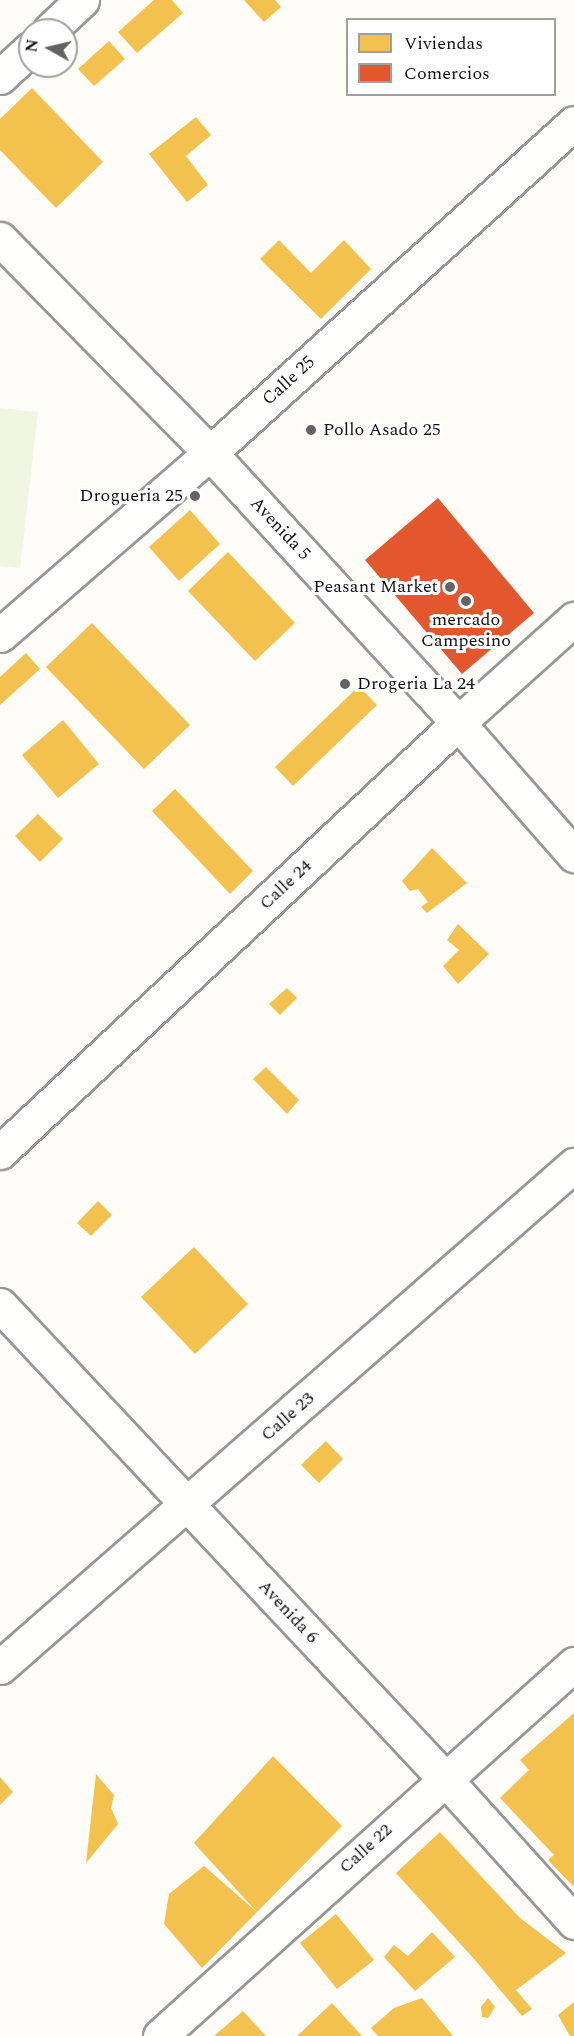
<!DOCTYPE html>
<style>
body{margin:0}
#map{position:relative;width:574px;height:2036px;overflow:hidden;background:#fdfcf7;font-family:Spectral,serif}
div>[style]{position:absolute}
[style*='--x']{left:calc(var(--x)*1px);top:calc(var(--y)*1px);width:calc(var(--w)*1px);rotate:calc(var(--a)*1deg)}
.pitch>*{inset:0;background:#f0f6e1}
.homes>*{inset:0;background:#f2c14e}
.shops>*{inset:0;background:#e4572e}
.roads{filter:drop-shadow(2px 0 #979795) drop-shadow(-2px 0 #979795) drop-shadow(0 2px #979795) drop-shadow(0 -2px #979795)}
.minor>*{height:33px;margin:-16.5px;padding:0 16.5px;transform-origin:16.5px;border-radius:16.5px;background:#fffffe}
.tertiary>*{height:33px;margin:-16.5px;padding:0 16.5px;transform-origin:16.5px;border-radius:16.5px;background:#fffffe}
.dots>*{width:16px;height:16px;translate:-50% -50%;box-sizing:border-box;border:3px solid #fff;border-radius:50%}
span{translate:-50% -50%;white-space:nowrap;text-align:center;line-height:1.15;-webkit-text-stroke:6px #fff;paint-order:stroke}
.street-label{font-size:18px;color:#111}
.poi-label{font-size:18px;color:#111}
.left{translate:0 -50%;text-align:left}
.right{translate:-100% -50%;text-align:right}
.legend{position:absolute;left:346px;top:18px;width:210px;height:78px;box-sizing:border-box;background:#fff;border:2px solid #a0a0a0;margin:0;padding:8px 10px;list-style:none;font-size:18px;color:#111}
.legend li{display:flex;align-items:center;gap:12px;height:30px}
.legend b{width:30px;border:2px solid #a0a0a0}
.north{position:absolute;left:18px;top:18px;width:60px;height:60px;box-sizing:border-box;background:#fff;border:2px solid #a0a0a0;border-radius:50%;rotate:278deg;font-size:16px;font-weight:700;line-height:24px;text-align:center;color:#111}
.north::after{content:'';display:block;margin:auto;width:21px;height:27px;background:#646362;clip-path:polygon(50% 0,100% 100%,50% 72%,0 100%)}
</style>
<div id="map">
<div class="pitch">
<i style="clip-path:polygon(0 408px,38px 412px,20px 568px,0 566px)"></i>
</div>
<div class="homes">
<i style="clip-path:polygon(154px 0,172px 0,183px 13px,137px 53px,118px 32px)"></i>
<i style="clip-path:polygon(244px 0,275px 0,281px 7px,264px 22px)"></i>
<i style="clip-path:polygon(109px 41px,125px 59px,94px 86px,78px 69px)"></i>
<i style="clip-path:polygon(32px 88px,103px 162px,56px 208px,0 150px,0 119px)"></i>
<i style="clip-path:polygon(196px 117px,211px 135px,186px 156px,208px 185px,187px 202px,149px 154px)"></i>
<i style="clip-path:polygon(279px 240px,311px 273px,344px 240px,371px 269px,321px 319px,260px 259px)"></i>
<i style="clip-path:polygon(190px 510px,220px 544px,179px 581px,149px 547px)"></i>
<i style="clip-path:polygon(228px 552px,295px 623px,255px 661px,188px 591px)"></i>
<i style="clip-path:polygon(92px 623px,190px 725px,144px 769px,46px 667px)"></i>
<i style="clip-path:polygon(26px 653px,40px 669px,0 705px,0 677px)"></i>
<i style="clip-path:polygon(359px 686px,377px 705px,293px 786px,275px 767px)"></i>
<i style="clip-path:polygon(63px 720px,99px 764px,58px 798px,22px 755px)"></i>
<i style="clip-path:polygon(175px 789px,253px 871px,230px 894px,152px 811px)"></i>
<i style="clip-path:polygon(38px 814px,63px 839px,40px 862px,15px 836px)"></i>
<i style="clip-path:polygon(432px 848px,467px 883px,427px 913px,421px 907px,428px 902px,418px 889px,410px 891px,402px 881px)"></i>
<i style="clip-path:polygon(458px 924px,489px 954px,458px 984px,443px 966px,459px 950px,447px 940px)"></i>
<i style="clip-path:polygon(287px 988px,297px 998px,280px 1015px,269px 1004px)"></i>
<i style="clip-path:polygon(266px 1067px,299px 1100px,287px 1114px,253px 1079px)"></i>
<i style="clip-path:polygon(98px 1201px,112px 1215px,91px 1236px,77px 1223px)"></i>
<i style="clip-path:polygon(194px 1247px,248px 1304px,195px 1354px,141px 1297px)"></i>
<i style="clip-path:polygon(326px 1441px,343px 1459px,319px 1483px,301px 1465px)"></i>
<i style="clip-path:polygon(574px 1713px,574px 1887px,548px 1860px,554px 1855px,500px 1798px,529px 1770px,520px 1760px)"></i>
<i style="clip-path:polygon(273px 1756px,342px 1826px,257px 1912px,202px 1968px,164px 1924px,169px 1894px,204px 1866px,257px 1912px,194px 1843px)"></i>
<i style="clip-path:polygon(96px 1774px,114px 1795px,111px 1808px,118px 1824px,86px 1863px)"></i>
<i style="clip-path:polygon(0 1777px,13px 1792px,0 1805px)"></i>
<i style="clip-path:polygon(440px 1832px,520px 1918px,566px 1953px,516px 1990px,532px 2009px,522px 2016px,475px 1960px,396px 1873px)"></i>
<i style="clip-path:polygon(336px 1914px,374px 1960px,337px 1989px,300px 1943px)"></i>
<i style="clip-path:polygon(432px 1932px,455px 1957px,415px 1991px,384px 1957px,394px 1945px,408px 1956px)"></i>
<i style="clip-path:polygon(422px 1998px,453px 2036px,378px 2036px,371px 2028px,394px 2008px)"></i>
<i style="clip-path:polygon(488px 1998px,495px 2007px,488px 2018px,482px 2017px,481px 2007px)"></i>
<i style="clip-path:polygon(574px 2002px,574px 2036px,570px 2036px,558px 2015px)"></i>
<i style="clip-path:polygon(332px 2003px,362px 2036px,297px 2036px)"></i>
<i style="clip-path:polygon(243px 2011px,266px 2036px,214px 2036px)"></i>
</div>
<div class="shops">
<i style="clip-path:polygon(438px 498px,534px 613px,462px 674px,365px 560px)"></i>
</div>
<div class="roads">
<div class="minor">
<i style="--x:50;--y:30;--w:44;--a:-43.2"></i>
<i style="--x:0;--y:77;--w:41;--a:-43"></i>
<i style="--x:0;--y:1152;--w:628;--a:-43.13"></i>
<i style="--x:458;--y:723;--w:156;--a:-41.9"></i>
<i style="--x:0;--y:1305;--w:650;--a:46.81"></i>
<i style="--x:445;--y:1779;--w:193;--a:47.9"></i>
<i style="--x:0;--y:1667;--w:763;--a:-41.17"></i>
<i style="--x:160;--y:2036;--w:557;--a:-41.94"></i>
</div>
<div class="tertiary">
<i style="--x:0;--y:239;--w:300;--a:45.5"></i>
<i style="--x:210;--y:453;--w:367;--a:47.4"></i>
<i style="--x:458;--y:723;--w:176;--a:48.7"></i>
<i style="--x:0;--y:635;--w:278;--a:-40.9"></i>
<i style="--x:210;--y:453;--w:491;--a:-42.2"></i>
</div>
</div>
<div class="dots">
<i style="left:311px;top:430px;background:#646362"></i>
<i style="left:195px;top:496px;background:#646362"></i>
<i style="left:450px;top:587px;background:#646362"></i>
<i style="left:466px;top:601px;background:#646362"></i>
<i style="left:345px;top:684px;background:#646362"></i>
</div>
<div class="street-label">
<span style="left:289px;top:381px;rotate:-42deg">Calle 25</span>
<span style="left:280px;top:529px;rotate:47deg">Avenida 5</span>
<span style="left:286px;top:885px;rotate:-43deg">Calle 24</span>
<span style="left:288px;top:1417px;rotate:-41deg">Calle 23</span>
<span style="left:288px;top:1612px;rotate:47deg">Avenida 6</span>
<span style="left:366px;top:1849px;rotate:-42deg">Calle 22</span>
</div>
<div class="poi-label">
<span class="left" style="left:323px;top:430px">Pollo Asado 25</span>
<span class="right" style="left:183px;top:496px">Drogueria 25</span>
<span class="right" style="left:438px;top:587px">Peasant Market</span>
<span style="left:466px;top:631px">mercado<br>Campesino</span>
<span class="left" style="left:357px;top:684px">Drogeria La 24</span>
</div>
<ul class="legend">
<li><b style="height:16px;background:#f2c14e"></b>Viviendas</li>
<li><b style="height:16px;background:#e4572e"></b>Comercios</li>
</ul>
<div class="north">N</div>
</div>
